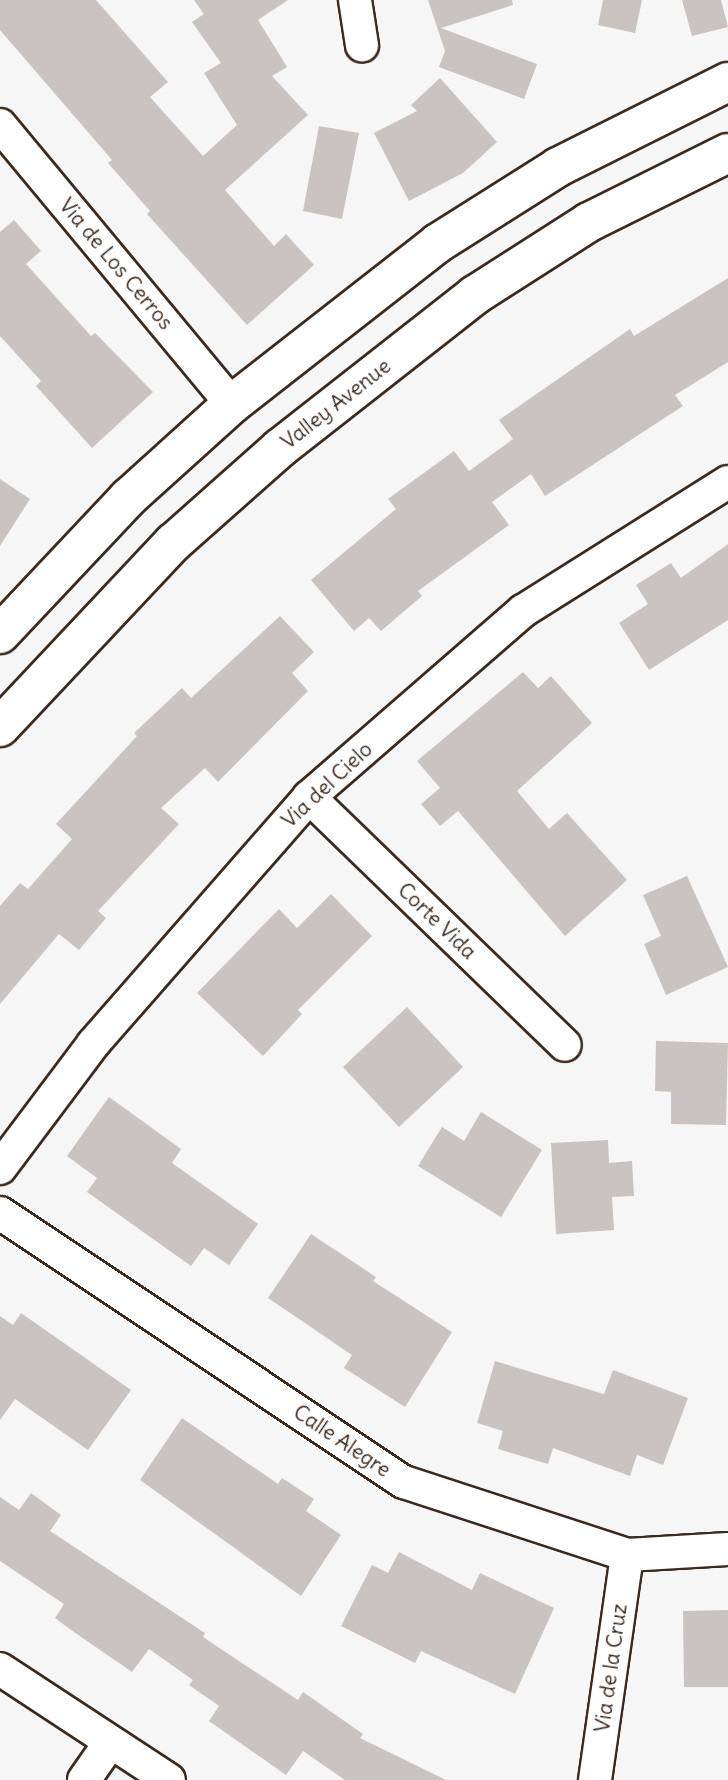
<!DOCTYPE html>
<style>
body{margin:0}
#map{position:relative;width:728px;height:1780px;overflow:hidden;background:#f7f6f6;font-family:Delius,sans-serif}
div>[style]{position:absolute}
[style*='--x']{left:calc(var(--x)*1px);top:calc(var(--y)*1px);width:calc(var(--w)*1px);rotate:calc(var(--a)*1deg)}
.building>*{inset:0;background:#c9c3c1}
.roads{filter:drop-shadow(2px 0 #3b2a1e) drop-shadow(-2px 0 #3b2a1e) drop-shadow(0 2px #3b2a1e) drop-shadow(0 -2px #3b2a1e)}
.street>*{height:32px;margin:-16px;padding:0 16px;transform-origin:16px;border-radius:16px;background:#fff}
.secondary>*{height:38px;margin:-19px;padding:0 19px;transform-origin:19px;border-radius:19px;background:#fff}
span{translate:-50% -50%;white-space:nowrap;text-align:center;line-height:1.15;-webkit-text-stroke:5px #fff;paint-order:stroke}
.street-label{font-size:21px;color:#3b2a1e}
</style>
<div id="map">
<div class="building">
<i style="clip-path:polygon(0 0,96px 0,168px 82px,150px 97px,203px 156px,237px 125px,204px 73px,221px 63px,192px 22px,204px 14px,194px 0,288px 0,258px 20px,287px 67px,272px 76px,308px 115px,225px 190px,274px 246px,286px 234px,314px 265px,247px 325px,147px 214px,150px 211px,108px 163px,112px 160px,0 30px)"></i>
<i style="clip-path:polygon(428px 0,512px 0,513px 5px,441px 28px,537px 64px,524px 99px,439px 67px,445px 51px)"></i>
<i style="clip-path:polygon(603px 0,642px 0,635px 33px,598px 25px)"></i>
<i style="clip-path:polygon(682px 0,721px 0,728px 27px,692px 36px)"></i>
<i style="clip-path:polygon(440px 78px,497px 142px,463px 173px,409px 201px,374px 133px,417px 111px,411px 105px)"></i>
<i style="clip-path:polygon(319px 126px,359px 133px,342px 219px,303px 211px)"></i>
<i style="clip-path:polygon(14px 220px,41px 251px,26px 264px,91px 336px,95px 333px,153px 392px,92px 448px,36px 386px,41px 381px,0 336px,0 232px)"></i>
<i style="clip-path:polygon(728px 278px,728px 362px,675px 395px,683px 406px,545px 496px,531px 474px,492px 502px,509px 525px,418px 591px,422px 596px,381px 631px,369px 618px,354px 631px,311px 580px,396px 509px,388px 499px,454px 451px,469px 471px,513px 439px,499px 420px,630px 329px,634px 336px)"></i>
<i style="clip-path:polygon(0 479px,30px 499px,0 546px)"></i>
<i style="clip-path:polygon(728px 544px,728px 620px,649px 670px,619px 623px,648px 604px,636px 585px,671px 563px,681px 578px)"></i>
<i style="clip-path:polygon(280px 616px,314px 652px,292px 673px,308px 691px,218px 782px,205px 768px,161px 808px,179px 824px,98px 911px,106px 918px,79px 950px,59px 934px,0 1004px,0 906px,20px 883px,28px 889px,72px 839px,56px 824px,137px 736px,134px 733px,182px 688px,191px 698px)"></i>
<i style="clip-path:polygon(523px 672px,538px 688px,551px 676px,592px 723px,517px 791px,549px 829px,567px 813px,627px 880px,565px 936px,458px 811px,440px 826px,421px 804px,440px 788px,417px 761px)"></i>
<i style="clip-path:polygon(687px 876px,728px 967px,666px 995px,644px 944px,661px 936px,643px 895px)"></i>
<i style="clip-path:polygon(331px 894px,372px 936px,298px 1010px,302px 1014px,263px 1056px,197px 993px,279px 909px,297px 928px)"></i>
<i style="clip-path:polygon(407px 1007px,463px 1067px,399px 1127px,343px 1067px)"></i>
<i style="clip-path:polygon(656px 1041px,728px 1043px,726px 1125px,671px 1124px,671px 1092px,655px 1091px)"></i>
<i style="clip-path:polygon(109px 1097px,181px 1149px,172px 1163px,258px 1224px,229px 1265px,204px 1248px,191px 1266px,87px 1192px,97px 1178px,67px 1156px)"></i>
<i style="clip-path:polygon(481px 1112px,542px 1150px,501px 1217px,418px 1166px,442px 1127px,464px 1141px)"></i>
<i style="clip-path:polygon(608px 1140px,609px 1163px,632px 1161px,634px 1196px,612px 1197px,614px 1230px,556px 1234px,551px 1143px)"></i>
<i style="clip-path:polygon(311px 1234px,376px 1277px,373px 1281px,452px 1332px,405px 1407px,344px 1368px,352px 1355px,268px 1298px)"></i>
<i style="clip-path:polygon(21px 1313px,131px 1390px,88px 1450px,15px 1399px,0 1420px,0 1316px,13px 1325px)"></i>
<i style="clip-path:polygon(495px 1361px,604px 1394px,613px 1370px,688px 1398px,663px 1465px,637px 1455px,630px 1476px,553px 1448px,548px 1464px,498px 1449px,503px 1431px,477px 1423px)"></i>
<i style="clip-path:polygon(182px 1418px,278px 1484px,282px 1478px,314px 1499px,306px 1511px,341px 1535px,301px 1596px,140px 1480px)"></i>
<i style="clip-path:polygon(31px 1493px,61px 1515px,50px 1531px,205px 1633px,203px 1637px,298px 1700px,303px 1692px,363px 1734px,360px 1738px,446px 1780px,345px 1780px,303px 1751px,286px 1775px,209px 1721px,219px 1706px,189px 1685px,193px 1680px,149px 1649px,132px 1672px,71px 1630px,55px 1618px,64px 1604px,0 1561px,0 1497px,19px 1510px)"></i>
<i style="clip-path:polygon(399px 1552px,472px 1590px,480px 1573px,554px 1608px,515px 1694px,421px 1651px,415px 1663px,341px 1626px,372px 1565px,388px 1573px)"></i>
<i style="clip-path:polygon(728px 1610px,728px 1687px,684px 1687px,683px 1611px)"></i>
</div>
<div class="roads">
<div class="street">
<i style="--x:355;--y:0;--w:46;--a:81.2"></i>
<i style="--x:0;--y:125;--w:363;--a:50.3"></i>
<i style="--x:309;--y:797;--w:356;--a:44.1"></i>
<i style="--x:0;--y:1168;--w:155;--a:-53.1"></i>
<i style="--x:93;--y:1044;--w:328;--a:-48.8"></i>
<i style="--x:309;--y:797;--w:284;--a:-41"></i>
<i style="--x:523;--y:611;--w:242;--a:-32.2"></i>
<i style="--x:0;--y:1213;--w:485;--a:33.7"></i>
<i style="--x:404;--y:1482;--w:235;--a:18.1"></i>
<i style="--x:627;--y:1555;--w:101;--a:-3.4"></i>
<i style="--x:0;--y:1669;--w:202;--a:33.3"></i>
<i style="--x:84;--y:1780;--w:44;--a:-55.2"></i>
<i style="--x:595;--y:1780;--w:227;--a:-81.9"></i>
</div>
<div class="secondary">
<i style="--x:0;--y:634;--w:187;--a:-46.7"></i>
<i style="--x:128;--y:498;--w:140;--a:-42.1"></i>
<i style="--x:232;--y:404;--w:261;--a:-38"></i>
<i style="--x:438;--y:243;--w:142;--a:-32.3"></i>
<i style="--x:558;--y:167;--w:190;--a:-26.6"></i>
<i style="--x:0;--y:727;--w:253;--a:-46.8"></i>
<i style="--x:173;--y:543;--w:143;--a:-41.6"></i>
<i style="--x:280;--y:448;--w:248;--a:-38.1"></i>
<i style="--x:475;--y:295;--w:135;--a:-32.6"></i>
<i style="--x:589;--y:222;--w:155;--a:-26.4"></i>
</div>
</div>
<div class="street-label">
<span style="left:116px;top:264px;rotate:50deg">Via de Los Cerros</span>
<span style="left:336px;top:404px;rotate:-38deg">Valley Avenue</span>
<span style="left:327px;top:785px;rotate:-43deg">Via del Cielo</span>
<span style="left:437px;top:921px;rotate:44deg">Corte Vida</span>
<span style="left:342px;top:1441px;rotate:34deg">Calle Alegre</span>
<span style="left:611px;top:1668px;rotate:-82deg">Via de la Cruz</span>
</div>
</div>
